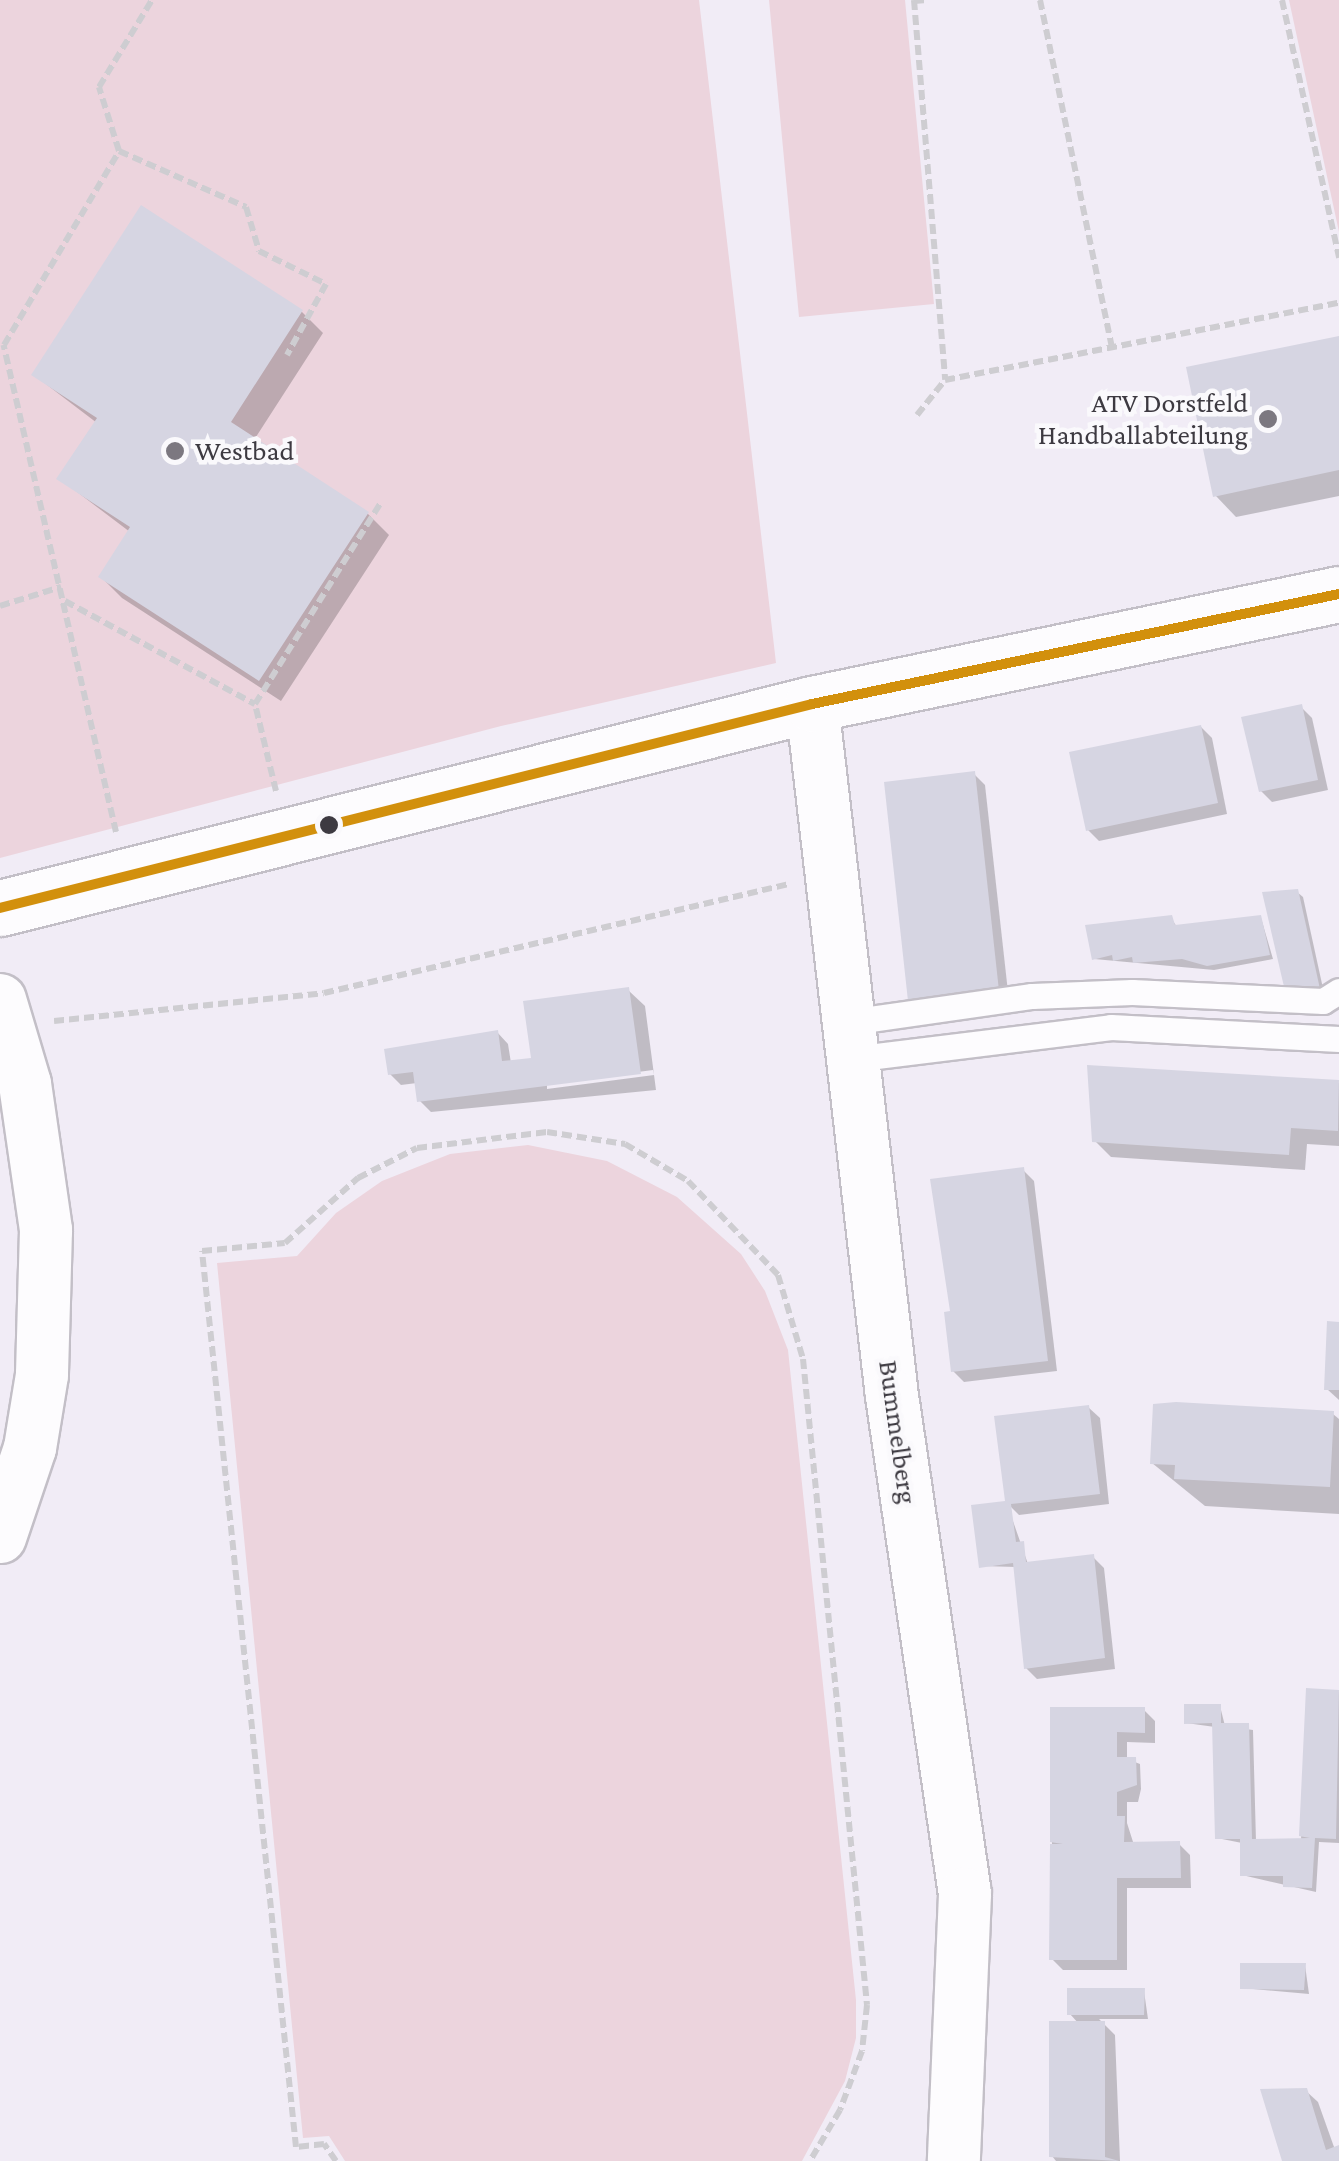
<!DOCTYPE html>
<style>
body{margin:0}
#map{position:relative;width:1339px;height:2161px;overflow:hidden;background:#f1ecf6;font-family:"Crimson Pro",serif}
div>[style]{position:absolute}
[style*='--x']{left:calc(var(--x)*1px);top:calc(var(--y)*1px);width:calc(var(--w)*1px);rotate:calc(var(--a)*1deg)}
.green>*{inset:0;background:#ecd4dd}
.shadow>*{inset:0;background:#0003}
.building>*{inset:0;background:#d6d5e2}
.path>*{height:6px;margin-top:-3px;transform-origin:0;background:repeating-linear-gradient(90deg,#cecdd1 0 10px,transparent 0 15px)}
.roads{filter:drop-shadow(2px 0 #c3bfc7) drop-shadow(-2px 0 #c3bfc7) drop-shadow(0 2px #c3bfc7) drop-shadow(0 -2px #c3bfc7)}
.lane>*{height:25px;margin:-12.5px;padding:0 12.5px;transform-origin:12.5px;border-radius:12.5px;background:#fdfcfe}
.street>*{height:52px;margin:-26px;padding:0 26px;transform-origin:26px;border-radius:26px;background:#fdfcfe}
.secondary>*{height:55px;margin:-27.5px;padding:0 27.5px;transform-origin:27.5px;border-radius:27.5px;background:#fdfcfe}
.bus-1>*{height:10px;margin:-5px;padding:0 5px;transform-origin:5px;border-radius:5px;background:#d2900d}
.dots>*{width:28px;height:28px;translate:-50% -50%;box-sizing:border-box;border:5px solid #faf9fc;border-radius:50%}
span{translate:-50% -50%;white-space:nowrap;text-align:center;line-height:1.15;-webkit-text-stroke:9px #faf9fc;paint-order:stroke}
.poi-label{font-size:28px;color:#3d3a41}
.right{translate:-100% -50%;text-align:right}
.left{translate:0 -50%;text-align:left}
.street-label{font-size:28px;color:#3d3a41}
</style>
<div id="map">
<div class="green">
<i style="clip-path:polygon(0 0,699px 0,776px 663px,501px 726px,0 858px)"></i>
<i style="clip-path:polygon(769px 0,905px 0,934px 304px,799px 317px)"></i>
<i style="clip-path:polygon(1289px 0,1339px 0,1339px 232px)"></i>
<i style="clip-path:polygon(528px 1145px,607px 1161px,677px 1197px,741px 1254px,765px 1291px,788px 1350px,856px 2000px,856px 2038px,845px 2081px,802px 2161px,345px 2161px,329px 2136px,303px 2138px,217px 1263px,297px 1256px,336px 1213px,382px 1181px,450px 1154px)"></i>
</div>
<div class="shadow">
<i style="clip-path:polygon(141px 209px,302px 312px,323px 333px,254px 440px,368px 514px,389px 535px,281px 701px,122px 598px,101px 577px,130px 532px,60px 479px,97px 423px,34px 375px)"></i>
<i style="clip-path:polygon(1339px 339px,1339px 496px,1236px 517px,1215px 495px)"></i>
<i style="clip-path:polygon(1301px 707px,1312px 718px,1328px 790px,1272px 802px,1261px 791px)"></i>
<i style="clip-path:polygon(1201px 727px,1212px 738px,1227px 814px,1099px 841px,1088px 830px)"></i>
<i style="clip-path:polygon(974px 774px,985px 785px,1009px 1001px,921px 1011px)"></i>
<i style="clip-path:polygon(1297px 892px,1303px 897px,1324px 993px,1288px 990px)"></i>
<i style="clip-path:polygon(1171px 918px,1177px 927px,1261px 918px,1273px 959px,1214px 970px,1094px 959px)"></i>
<i style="clip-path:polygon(evenodd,628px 990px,645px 1006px,656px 1090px,431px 1112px,420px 1101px,417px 1083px,401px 1085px,390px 1074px,497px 1032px,508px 1044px,511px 1063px,533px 1060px,628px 990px,653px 1070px,654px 1075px,547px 1089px,547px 1084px,653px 1070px)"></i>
<i style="clip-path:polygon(1090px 1068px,1339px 1083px,1339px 1146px,1307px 1144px,1305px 1170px,1111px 1157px,1095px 1141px)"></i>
<i style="clip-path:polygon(1023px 1170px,1034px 1181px,1057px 1371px,964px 1382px,953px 1371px,953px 1314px)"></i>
<i style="clip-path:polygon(1339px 1324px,1339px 1400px,1327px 1389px)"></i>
<i style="clip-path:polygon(1088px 1407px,1100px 1418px,1109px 1504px,1019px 1515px,1008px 1504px)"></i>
<i style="clip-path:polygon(1333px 1414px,1339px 1419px,1339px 1514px,1205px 1506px,1152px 1463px)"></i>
<i style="clip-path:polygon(1007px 1504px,1028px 1564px,1093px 1557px,1104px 1568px,1115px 1669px,1037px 1679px,1026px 1668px,1016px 1567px,981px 1566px)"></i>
<i style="clip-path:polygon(1308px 1690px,1339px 1692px,1339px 1843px,1319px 1842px,1316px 1892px,1242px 1875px,1242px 1843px,1217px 1838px,1215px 1727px,1186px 1723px,1220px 1706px,1225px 1726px,1253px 1730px,1256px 1841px,1301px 1840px)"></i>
<i style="clip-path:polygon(1052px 1710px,1144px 1710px,1155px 1721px,1155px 1743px,1127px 1742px,1127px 1759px,1140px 1764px,1141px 1789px,1138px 1802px,1127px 1802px,1127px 1823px,1134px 1845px,1179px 1844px,1190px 1855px,1191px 1888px,1127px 1888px,1127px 1970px,1063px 1970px,1052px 1959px)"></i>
<i style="clip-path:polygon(1305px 1965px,1309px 1994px,1242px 1988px)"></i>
<i style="clip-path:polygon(1144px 1991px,1148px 2019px,1099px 2019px,1115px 2035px,1120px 2161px,1056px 2161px,1052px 2156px,1079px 2024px,1070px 2014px)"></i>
<i style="clip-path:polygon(1306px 2091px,1318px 2102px,1339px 2161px,1285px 2161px)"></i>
</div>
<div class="building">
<i style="clip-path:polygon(141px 205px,303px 310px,231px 422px,369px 512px,259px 681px,98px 577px,130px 527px,56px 479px,97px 418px,31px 375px)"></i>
<i style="clip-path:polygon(1339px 336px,1339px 470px,1213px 497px,1186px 367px)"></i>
<i style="clip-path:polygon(1302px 704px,1318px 780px,1259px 792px,1241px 717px)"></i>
<i style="clip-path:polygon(1201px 725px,1218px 803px,1086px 831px,1069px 752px)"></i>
<i style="clip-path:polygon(975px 771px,999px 991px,908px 1001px,884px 782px)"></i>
<i style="clip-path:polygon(1298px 889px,1320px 989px,1285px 991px,1262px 892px)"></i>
<i style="clip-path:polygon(1172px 915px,1175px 925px,1261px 915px,1270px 955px,1207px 966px,1182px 959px,1133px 963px,1132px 957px,1113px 961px,1112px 955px,1092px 960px,1085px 925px)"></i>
<i style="clip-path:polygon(629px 987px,641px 1074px,417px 1102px,413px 1072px,388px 1075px,384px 1049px,498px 1030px,502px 1061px,531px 1058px,523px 1001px)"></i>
<i style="clip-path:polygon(1087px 1065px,1339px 1080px,1338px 1131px,1291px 1128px,1289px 1155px,1092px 1142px)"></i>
<i style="clip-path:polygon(1024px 1167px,1048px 1361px,951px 1372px,944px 1312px,950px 1311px,930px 1179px)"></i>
<i style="clip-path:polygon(1327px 1321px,1339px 1322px,1339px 1390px,1324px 1390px)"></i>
<i style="clip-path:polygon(1176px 1402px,1334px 1411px,1330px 1487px,1174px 1479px,1175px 1465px,1150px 1464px,1153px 1404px)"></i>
<i style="clip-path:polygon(1089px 1405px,1100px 1494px,1011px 1504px,1016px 1542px,1024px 1541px,1026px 1562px,1094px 1554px,1105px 1658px,1024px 1669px,1013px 1563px,979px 1568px,971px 1505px,1005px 1501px,994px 1416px)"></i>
<i style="clip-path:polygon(1306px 1688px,1339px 1690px,1336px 1839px,1315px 1838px,1312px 1888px,1283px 1887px,1283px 1876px,1240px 1876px,1240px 1839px,1215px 1839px,1212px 1723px,1184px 1724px,1184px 1704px,1221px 1704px,1221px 1723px,1249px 1723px,1252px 1839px,1310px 1838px,1299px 1836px)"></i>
<i style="clip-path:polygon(1050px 1707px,1145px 1707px,1145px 1733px,1117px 1732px,1117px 1757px,1136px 1757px,1137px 1785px,1117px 1792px,1117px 1816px,1125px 1816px,1124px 1842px,1180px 1841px,1181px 1878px,1117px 1878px,1117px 1960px,1049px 1960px,1050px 1844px,1063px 1844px,1050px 1842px)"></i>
<i style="clip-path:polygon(1240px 1963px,1306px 1963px,1304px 1990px,1240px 1989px)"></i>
<i style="clip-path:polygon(1067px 1988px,1145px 1988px,1144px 2015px,1067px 2015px)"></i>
<i style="clip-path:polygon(1049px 2021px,1105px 2021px,1105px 2157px,1119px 2161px,1049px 2157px)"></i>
<i style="clip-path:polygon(1307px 2088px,1326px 2150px,1339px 2145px,1339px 2161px,1282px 2161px,1260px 2089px)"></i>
</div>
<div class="path">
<i style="--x:914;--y:0;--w:381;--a:85.3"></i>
<i style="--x:1040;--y:0;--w:356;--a:78.3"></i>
<i style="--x:1282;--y:0;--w:264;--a:77.5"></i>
<i style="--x:914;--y:1;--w:13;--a:-4"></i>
<i style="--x:119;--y:151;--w:139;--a:23.8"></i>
<i style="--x:246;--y:207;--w:46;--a:73.5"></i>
<i style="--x:259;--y:251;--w:75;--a:26.2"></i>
<i style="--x:326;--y:284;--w:81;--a:118.8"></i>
<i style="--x:917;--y:415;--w:45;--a:-51.3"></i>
<i style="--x:945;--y:380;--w:401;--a:-11.1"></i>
<i style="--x:65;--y:601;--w:216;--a:28.5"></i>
<i style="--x:0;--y:606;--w:64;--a:-17.3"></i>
<i style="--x:276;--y:791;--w:89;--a:-103.6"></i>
<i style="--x:255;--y:704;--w:236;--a:-58"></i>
<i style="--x:116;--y:832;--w:500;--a:-103"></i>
<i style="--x:4;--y:345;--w:226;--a:-59.3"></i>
<i style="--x:119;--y:151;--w:67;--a:-107.4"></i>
<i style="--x:99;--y:87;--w:102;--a:-58.7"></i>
<i style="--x:54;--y:1021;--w:271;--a:-5.9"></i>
<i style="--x:324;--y:993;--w:476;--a:-13.2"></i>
<i style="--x:336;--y:2161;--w:21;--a:-125"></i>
<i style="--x:324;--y:2144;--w:28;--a:174"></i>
<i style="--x:296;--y:2147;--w:901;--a:-95.99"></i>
<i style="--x:202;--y:1251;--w:83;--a:-5.5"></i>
<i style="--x:285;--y:1243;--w:98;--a:-41.7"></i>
<i style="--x:358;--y:1178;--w:66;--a:-27"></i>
<i style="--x:417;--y:1148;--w:131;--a:-7"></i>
<i style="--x:547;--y:1132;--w:79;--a:8.7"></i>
<i style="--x:625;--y:1144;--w:73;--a:30.4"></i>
<i style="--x:688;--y:1181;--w:130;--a:46.2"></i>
<i style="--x:778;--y:1275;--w:88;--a:73.4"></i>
<i style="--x:803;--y:1359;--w:649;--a:84.34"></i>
<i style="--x:867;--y:2005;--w:46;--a:96.2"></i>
<i style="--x:862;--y:2051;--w:63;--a:110.4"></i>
<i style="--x:840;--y:2110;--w:59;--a:120.5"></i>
</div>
<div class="roads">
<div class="lane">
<i style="--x:849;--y:1022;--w:185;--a:-8.1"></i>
<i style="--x:1032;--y:996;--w:100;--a:-2.3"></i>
<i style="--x:1132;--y:992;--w:191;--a:2.7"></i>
<i style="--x:1323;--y:1001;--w:19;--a:-32"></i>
<i style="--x:852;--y:1059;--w:261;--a:-7"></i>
<i style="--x:1111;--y:1027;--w:228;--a:3"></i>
</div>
<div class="street">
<i style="--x:812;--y:704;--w:697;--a:83.41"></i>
<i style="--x:892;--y:1396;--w:503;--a:81.66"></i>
<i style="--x:965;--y:1894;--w:267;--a:92.4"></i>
<i style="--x:0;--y:1000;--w:88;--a:73.4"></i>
<i style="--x:25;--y:1084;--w:148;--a:81.8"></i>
<i style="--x:46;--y:1230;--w:145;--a:91.6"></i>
<i style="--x:42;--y:1375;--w:74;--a:99.3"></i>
<i style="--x:30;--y:1448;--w:94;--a:108.6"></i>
</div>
<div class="secondary">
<i style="--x:0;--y:908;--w:837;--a:-14.1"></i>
<i style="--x:812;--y:704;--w:538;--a:-11.79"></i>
</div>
</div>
<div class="bus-1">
<i style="--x:0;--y:908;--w:837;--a:-14.1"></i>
<i style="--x:812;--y:704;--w:538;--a:-11.79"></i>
</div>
<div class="dots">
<i style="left:1268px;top:419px;background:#7c7880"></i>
<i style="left:175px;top:451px;background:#7c7880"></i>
<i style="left:329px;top:825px;background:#3d3a41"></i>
</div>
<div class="poi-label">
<span class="right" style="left:1248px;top:419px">ATV Dorstfeld<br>Handballabteilung</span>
<span class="left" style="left:195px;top:451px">Westbad</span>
</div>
<div class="street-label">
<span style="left:898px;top:1432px;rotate:82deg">Bummelberg</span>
</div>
</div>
